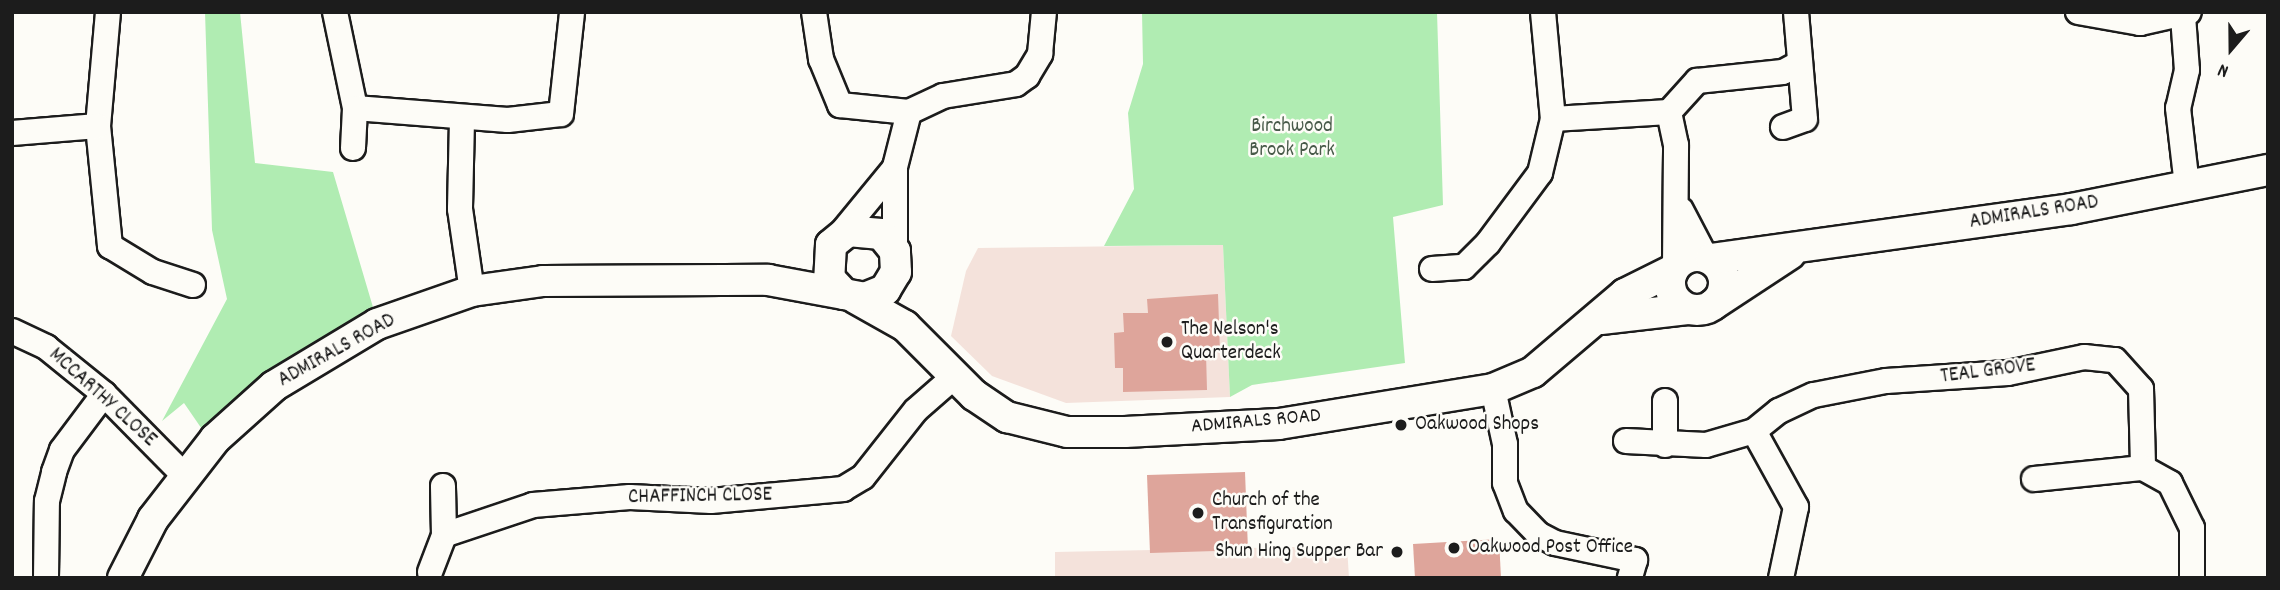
<!DOCTYPE html>
<style>
body{margin:0}
#map{position:relative;width:2280px;height:590px;overflow:hidden;background:#fdfcf7;font-family:Dekko,sans-serif}
div>[style]{position:absolute}
[style*='--x']{left:calc(var(--x)*1px);top:calc(var(--y)*1px);width:calc(var(--w)*1px);rotate:calc(var(--a)*1deg)}
.built>*{inset:0;background:#f4e2db}
.green>*{inset:0;background:#b0ecb2}
.building>*{inset:0;background:#dea59b}
.roads{filter:drop-shadow(2px 0 #1c1c1c) drop-shadow(-2px 0 #1c1c1c) drop-shadow(0 2px #1c1c1c) drop-shadow(0 -2px #1c1c1c)}
.minor>*{height:24px;margin:-12px;padding:0 12px;transform-origin:12px;border-radius:12px;background:#fdfcf7}
.tertiary>*{height:30px;margin:-15px;padding:0 15px;transform-origin:15px;border-radius:15px;background:#fdfcf7}
.tertiary>.ring{margin:-15px;padding:0;box-sizing:content-box;background:none;border:30px solid #fdfcf7;border-radius:50%}
.dots>*{width:19px;height:19px;translate:-50% -50%;box-sizing:border-box;border:4px solid #fdfcf7;border-radius:50%}
span{translate:-50% -50%;white-space:nowrap;text-align:center;line-height:1.15;-webkit-text-stroke:5px #fdfcf7;paint-order:stroke}
.park-label{font-size:21px;color:#485a49}
.street-label{font-size:21px;color:#1c1c1c}
.poi-label{font-size:21px;color:#1c1c1c}
.left{translate:0 -50%;text-align:left}
.right{translate:-100% -50%;text-align:right}
.frame{position:absolute;inset:0;border:14px solid #1c1c1c;pointer-events:none}
.north{position:absolute;left:2196px;top:14px;width:70px;height:70px;-webkit-text-stroke:5px #fdfcf7;paint-order:stroke;rotate:200deg;font-size:19px;font-weight:700;line-height:28px;text-align:center;color:#1c1c1c}
.north::after{content:'';display:block;margin:auto;width:24px;height:32px;background:#1c1c1c;clip-path:polygon(50% 0,100% 100%,50% 72%,0 100%)}
</style>
<div id="map">
<div class="built">
<i style="clip-path:polygon(1223px 245px,1230px 397px,1066px 403px,992px 376px,951px 336px,966px 271px,978px 248px)"></i>
<i style="clip-path:polygon(1347px 546px,1349px 578px,1055px 578px,1055px 552px)"></i>
</div>
<div class="green">
<i style="clip-path:polygon(205px 12px,240px 12px,255px 163px,333px 172px,375px 314px,206px 435px,184px 403px,162px 421px,227px 299px,212px 230px)"></i>
<i style="clip-path:polygon(1142px 12px,1437px 12px,1443px 205px,1393px 217px,1405px 363px,1252px 385px,1230px 397px,1223px 245px,1104px 246px,1134px 189px,1128px 113px,1143px 64px)"></i>
</div>
<div class="building">
<i style="clip-path:polygon(1218px 294px,1220px 352px,1206px 353px,1207px 390px,1123px 392px,1123px 368px,1115px 368px,1114px 333px,1124px 332px,1123px 313px,1148px 313px,1147px 299px)"></i>
<i style="clip-path:polygon(1245px 472px,1248px 550px,1150px 553px,1147px 475px)"></i>
<i style="clip-path:polygon(1499px 539px,1501px 578px,1415px 578px,1413px 544px)"></i>
</div>
<div class="roads">
<div class="minor">
<i style="--x:108;--y:12;--w:114;--a:95"></i>
<i style="--x:98;--y:126;--w:121;--a:84.3"></i>
<i style="--x:110;--y:246;--w:50;--a:31.2"></i>
<i style="--x:153;--y:272;--w:42;--a:18"></i>
<i style="--x:335;--y:12;--w:98;--a:78.2"></i>
<i style="--x:355;--y:108;--w:153;--a:4.5"></i>
<i style="--x:508;--y:120;--w:53;--a:-6.5"></i>
<i style="--x:561;--y:114;--w:103;--a:-83.8"></i>
<i style="--x:814;--y:12;--w:48;--a:81.5"></i>
<i style="--x:821;--y:59;--w:50;--a:67.6"></i>
<i style="--x:840;--y:105;--w:69;--a:5.8"></i>
<i style="--x:909;--y:112;--w:38;--a:-25"></i>
<i style="--x:943;--y:96;--w:74;--a:-9.3"></i>
<i style="--x:1016;--y:84;--w:14;--a:-36"></i>
<i style="--x:1027;--y:76;--w:26;--a:-59"></i>
<i style="--x:1040;--y:54;--w:42;--a:-84.6"></i>
<i style="--x:1543;--y:12;--w:107;--a:84.7"></i>
<i style="--x:1553;--y:119;--w:116;--a:-3.5"></i>
<i style="--x:2078;--y:12;--w:63;--a:10.1"></i>
<i style="--x:2140;--y:23;--w:50;--a:-12.7"></i>
<i style="--x:2183;--y:16;--w:54;--a:85.8"></i>
<i style="--x:2187;--y:70;--w:39;--a:103"></i>
<i style="--x:2178;--y:108;--w:79;--a:83.4"></i>
<i style="--x:462;--y:120;--w:89;--a:91.3"></i>
<i style="--x:460;--y:209;--w:83;--a:81.7"></i>
<i style="--x:1783;--y:127;--w:23;--a:-20"></i>
<i style="--x:1805;--y:119;--w:107;--a:-94.8"></i>
<i style="--x:12;--y:133;--w:86;--a:-4.7"></i>
<i style="--x:353;--y:148;--w:40;--a:-87.1"></i>
<i style="--x:1681;--y:210;--w:52;--a:62.4"></i>
<i style="--x:838;--y:237;--w:87;--a:-50.6"></i>
<i style="--x:895;--y:251;--w:84;--a:-90"></i>
<i style="--x:895;--y:167;--w:57;--a:-75.7"></i>
<i style="--x:1675;--y:266;--w:121;--a:-89.5"></i>
<i style="--x:1676;--y:145;--w:34;--a:-102"></i>
<i style="--x:1669;--y:112;--w:42;--a:-47.9"></i>
<i style="--x:1697;--y:81;--w:86;--a:-6"></i>
<i style="--x:1783;--y:72;--w:19;--a:-28"></i>
<i style="--x:1432;--y:269;--w:32;--a:-4"></i>
<i style="--x:1464;--y:267;--w:34;--a:-45"></i>
<i style="--x:1488;--y:243;--w:87;--a:-53.4"></i>
<i style="--x:1540;--y:173;--w:56;--a:-76.5"></i>
<i style="--x:12;--y:331;--w:38;--a:25"></i>
<i style="--x:46;--y:347;--w:75;--a:39"></i>
<i style="--x:104;--y:394;--w:114;--a:45.4"></i>
<i style="--x:1493;--y:389;--w:56;--a:77.7"></i>
<i style="--x:1505;--y:444;--w:39;--a:90"></i>
<i style="--x:1505;--y:483;--w:30;--a:69"></i>
<i style="--x:1516;--y:511;--w:32;--a:46"></i>
<i style="--x:1538;--y:534;--w:19;--a:28"></i>
<i style="--x:1555;--y:543;--w:82;--a:12"></i>
<i style="--x:1635;--y:560;--w:19;--a:106"></i>
<i style="--x:1665;--y:401;--w:44;--a:90"></i>
<i style="--x:1754;--y:431;--w:87;--a:61.1"></i>
<i style="--x:1796;--y:507;--w:73;--a:101.9"></i>
<i style="--x:1626;--y:441;--w:80;--a:2.9"></i>
<i style="--x:1706;--y:445;--w:50;--a:-16.3"></i>
<i style="--x:1754;--y:431;--w:32;--a:-39"></i>
<i style="--x:1779;--y:411;--w:38;--a:-25"></i>
<i style="--x:1814;--y:395;--w:73;--a:-11"></i>
<i style="--x:1886;--y:381;--w:122;--a:-3.8"></i>
<i style="--x:2008;--y:373;--w:78;--a:-11.9"></i>
<i style="--x:2084;--y:357;--w:31;--a:6"></i>
<i style="--x:2115;--y:360;--w:39;--a:48"></i>
<i style="--x:2141;--y:389;--w:79;--a:88.5"></i>
<i style="--x:2143;--y:468;--w:31;--a:29"></i>
<i style="--x:2170;--y:483;--w:50;--a:63.9"></i>
<i style="--x:2192;--y:528;--w:50;--a:90"></i>
<i style="--x:2034;--y:479;--w:110;--a:-5.8"></i>
<i style="--x:444;--y:535;--w:94;--a:-18.6"></i>
<i style="--x:533;--y:505;--w:97;--a:-4.7"></i>
<i style="--x:630;--y:497;--w:81;--a:2.8"></i>
<i style="--x:711;--y:501;--w:133;--a:-5.2"></i>
<i style="--x:843;--y:489;--w:23;--a:-31"></i>
<i style="--x:863;--y:477;--w:85;--a:-51.7"></i>
<i style="--x:916;--y:410;--w:52;--a:-41.1"></i>
<i style="--x:430;--y:572;--w:40;--a:-69"></i>
<i style="--x:444;--y:535;--w:49;--a:-91.2"></i>
<i style="--x:46;--y:578;--w:77;--a:-89.3"></i>
<i style="--x:47;--y:501;--w:30;--a:-76"></i>
<i style="--x:54;--y:472;--w:23;--a:-70"></i>
<i style="--x:62;--y:450;--w:70;--a:-53.1"></i>
</div>
<div class="tertiary">
<i class="ring" style="left:1670px;top:256px;width:24px;height:24px"></i>
<i style="--x:1711;--y:259;--w:363;--a:-7.9"></i>
<i style="--x:2071;--y:209;--w:201;--a:-11.2"></i>
<i style="--x:855;--y:298;--w:57;--a:29.2"></i>
<i style="--x:905;--y:326;--w:98;--a:45"></i>
<i style="--x:974;--y:395;--w:40;--a:34"></i>
<i style="--x:1007;--y:417;--w:62;--a:14"></i>
<i style="--x:1067;--y:432;--w:58;--a:0"></i>
<i style="--x:1125;--y:432;--w:154;--a:-3"></i>
<i style="--x:1279;--y:424;--w:217;--a:-9.3"></i>
<i style="--x:1493;--y:389;--w:43;--a:-23"></i>
<i style="--x:1533;--y:372;--w:121;--a:-40.3"></i>
<i style="--x:1625;--y:294;--w:54;--a:-26.6"></i>
<i style="--x:1714;--y:304;--w:91;--a:-33.3"></i>
<i style="--x:1601;--y:319;--w:87;--a:-6.6"></i>
<i style="--x:123;--y:578;--w:66;--a:-63"></i>
<i style="--x:153;--y:519;--w:101;--a:-52.2"></i>
<i style="--x:215;--y:439;--w:79;--a:-41.9"></i>
<i style="--x:274;--y:386;--w:120;--a:-31"></i>
<i style="--x:377;--y:324;--w:101;--a:-19.2"></i>
<i style="--x:472;--y:291;--w:72;--a:-8"></i>
<i style="--x:543;--y:281;--w:225;--a:-0.3"></i>
<i style="--x:768;--y:280;--w:99;--a:10.5"></i>
<i style="--x:865;--y:298;--w:22;--a:-22"></i>
<i style="--x:885;--y:290;--w:21;--a:-59"></i>
<i style="--x:896;--y:272;--w:21;--a:-93"></i>
<i style="--x:895;--y:251;--w:22;--a:-129"></i>
<i style="--x:881;--y:234;--w:33;--a:-175"></i>
<i style="--x:848;--y:231;--w:22;--a:141"></i>
<i style="--x:831;--y:245;--w:33;--a:93"></i>
<i style="--x:829;--y:278;--w:22;--a:47"></i>
</div>
</div>
<div class="dots">
<i style="left:1167px;top:342px;background:#1c1c1c"></i>
<i style="left:1401px;top:425px;background:#1c1c1c"></i>
<i style="left:1198px;top:513px;background:#1c1c1c"></i>
<i style="left:1454px;top:548px;background:#1c1c1c"></i>
<i style="left:1397px;top:552px;background:#1c1c1c"></i>
</div>
<div class="park-label">
<span style="left:1292px;top:139px">Birchwood<br>Brook Park</span>
</div>
<div class="street-label">
<span style="left:2034px;top:213px;rotate:-9deg">ADMIRALS ROAD</span>
<span style="left:337px;top:351px;rotate:-29deg">ADMIRALS ROAD</span>
<span style="left:1988px;top:372px;rotate:-7deg">TEAL GROVE</span>
<span style="left:102px;top:398px;rotate:42deg">MCCARTHY CLOSE</span>
<span style="left:1256px;top:422px;rotate:-5deg">ADMIRALS ROAD</span>
<span style="left:700px;top:497px;rotate:-1deg">CHAFFINCH CLOSE</span>
</div>
<div class="poi-label">
<span class="left" style="left:1181px;top:342px">The Nelson's<br>Quarterdeck</span>
<span class="left" style="left:1415px;top:425px">Oakwood Shops</span>
<span class="left" style="left:1212px;top:513px">Church of the<br>Transfiguration</span>
<span class="left" style="left:1468px;top:548px">Oakwood Post Office</span>
<span class="right" style="left:1383px;top:552px">Shun Hing Supper Bar</span>
</div>
<div class="frame"></div>
<div class="north">N</div>
</div>
